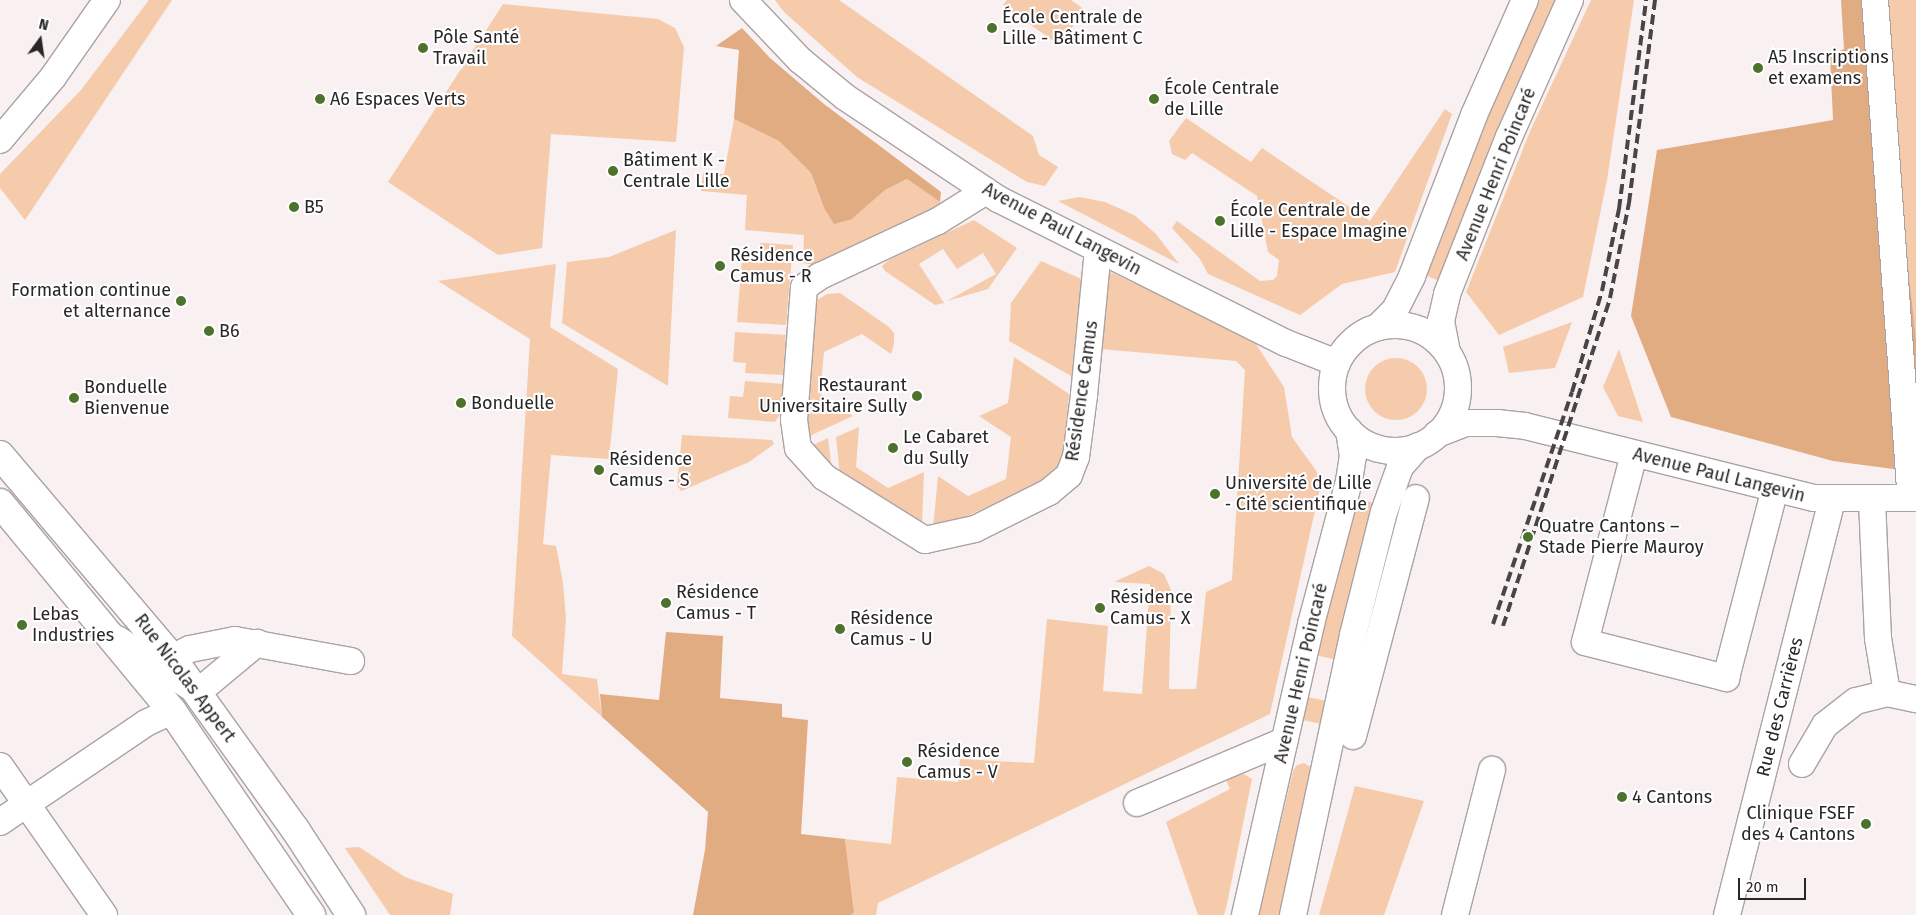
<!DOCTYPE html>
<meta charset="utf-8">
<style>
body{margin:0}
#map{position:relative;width:1916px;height:915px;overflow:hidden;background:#f9f0f1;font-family:"Fira Sans",sans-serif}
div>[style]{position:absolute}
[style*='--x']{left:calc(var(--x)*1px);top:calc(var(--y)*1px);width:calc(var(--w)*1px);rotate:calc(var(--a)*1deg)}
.green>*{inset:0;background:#f5cbac}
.round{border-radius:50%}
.forest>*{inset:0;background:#e1ac82}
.roads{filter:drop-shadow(1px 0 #aba2a3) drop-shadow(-1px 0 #aba2a3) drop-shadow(0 1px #aba2a3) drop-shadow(0 -1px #aba2a3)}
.minor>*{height:26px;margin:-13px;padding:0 13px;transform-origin:13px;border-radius:13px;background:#fff}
.minor>.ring{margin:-13px;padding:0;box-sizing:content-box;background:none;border:26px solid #fff;border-radius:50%}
.major>*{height:28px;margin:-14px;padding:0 14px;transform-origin:14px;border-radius:14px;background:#fff}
.rail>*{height:4px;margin-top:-2px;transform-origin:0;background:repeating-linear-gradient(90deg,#494546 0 10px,transparent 0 15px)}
.dots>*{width:14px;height:14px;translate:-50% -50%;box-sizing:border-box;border:2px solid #fff;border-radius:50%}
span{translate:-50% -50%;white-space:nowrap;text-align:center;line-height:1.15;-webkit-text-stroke:4px #fff;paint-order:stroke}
.poi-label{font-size:18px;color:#292627}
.left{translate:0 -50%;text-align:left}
.right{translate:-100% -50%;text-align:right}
.street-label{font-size:18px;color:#292627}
.north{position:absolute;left:15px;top:15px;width:50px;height:50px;-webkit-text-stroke:4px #fff;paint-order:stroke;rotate:14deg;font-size:14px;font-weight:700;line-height:20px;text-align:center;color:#292627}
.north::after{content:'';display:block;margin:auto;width:18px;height:22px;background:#292627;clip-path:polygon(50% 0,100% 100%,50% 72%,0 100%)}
.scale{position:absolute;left:1738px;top:878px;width:68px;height:22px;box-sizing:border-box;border:2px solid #292627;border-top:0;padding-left:6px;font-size:15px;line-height:18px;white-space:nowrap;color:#292627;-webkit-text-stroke:4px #fff;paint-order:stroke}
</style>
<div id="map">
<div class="green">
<i style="clip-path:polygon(149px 0,172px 0,25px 220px,0 188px,0 174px,81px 90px)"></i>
<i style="clip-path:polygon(775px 0,839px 0,1033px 136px,1039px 155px,1058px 167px,1045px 186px,1027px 182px,857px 77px,784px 12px)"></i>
<i style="clip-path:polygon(1007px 0,1071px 0,1085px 10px,1059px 45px,1003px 5px)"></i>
<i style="clip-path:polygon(1534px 0,1560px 0,1442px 282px,1422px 274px)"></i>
<i style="clip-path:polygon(1591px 0,1634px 0,1607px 180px,1583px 297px,1499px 335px,1466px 292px,1531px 129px)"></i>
<i style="clip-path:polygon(1878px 0,1916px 0,1916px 339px,1877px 2px)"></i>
<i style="clip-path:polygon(503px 4px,658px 19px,675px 28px,684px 47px,676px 142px,551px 134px,542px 248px,498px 255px,388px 182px)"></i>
<i style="clip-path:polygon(1445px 109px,1452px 114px,1395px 272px,1342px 284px,1300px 315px,1208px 274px,1200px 259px,1172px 228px,1177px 221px,1260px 281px,1273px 280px,1277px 276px,1279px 260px,1268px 252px,1257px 196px,1192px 153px,1185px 160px,1172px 154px,1169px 141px,1186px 118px,1251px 162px,1262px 148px,1370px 221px)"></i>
<i style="clip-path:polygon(734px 119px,779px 141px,811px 173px,824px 208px,852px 219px,885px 190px,907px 179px,940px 202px,938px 209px,820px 266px,803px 263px,804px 235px,745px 230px,747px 195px,701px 191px,703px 173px,724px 174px)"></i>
<i style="clip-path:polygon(1080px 197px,1105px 202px,1134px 215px,1156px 234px,1179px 264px,1058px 201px)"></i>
<i style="clip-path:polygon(974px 220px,1017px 248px,988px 289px,947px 301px,996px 274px,983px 253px,957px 269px,943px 249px,919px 264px,944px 303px,935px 305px,885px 271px,882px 266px,889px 260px)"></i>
<i style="clip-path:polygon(676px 230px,668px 385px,668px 386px,562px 323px,567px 262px,609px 257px)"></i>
<i style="clip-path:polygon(760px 243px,793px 245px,786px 325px,737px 322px,742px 259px,759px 260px)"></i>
<i style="clip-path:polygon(1041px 261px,1086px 281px,1073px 377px,1009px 341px,1011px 303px)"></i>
<i style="clip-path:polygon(556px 264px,550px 327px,618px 369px,609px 459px,551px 455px,543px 544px,556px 546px,563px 583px,566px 618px,562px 674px,597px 679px,602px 717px,512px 636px,530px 339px,438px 281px)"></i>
<i style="clip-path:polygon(1106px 270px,1252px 338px,1284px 387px,1292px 437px,1322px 479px,1270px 714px,878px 903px,876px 915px,851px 915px,854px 911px,845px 839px,891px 844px,897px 777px,958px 782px,960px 759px,1034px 763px,1047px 619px,1108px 626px,1103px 691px,1142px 694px,1150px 584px,1114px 582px,1149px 566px,1164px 574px,1171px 590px,1169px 689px,1196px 689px,1206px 592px,1232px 580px,1245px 370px,1236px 361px,1101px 349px)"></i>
<i style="clip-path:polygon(840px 293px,889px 327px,894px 333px,894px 344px,891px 354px,862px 334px,824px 352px,820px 394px,853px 416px,807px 437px,805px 421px,814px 306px,817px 300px,827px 294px)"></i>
<i style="clip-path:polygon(1572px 322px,1555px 368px,1509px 373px,1503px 347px)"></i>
<i style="clip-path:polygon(735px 332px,786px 335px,783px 375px,745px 373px,746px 363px,733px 362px)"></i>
<i style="clip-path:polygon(1619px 349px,1643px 422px,1618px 416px,1603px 387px)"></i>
<i style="clip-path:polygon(1014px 357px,1069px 394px,1063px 460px,1052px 477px,937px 530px,933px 529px,938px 476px,968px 496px,1006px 479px,1011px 437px,979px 416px,1008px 403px)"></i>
<i class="round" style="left:1365px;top:358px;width:62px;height:62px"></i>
<i style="clip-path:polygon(745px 381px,783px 384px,780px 414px,775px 422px,728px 418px,730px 396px,743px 397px)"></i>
<i style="clip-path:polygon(859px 427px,856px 467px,888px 488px,924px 472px,922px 525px,840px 476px,836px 437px)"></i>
<i style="clip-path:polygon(682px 435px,772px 440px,774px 444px,749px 462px,681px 491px,677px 485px)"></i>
<i style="clip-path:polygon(828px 438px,832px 469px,809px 447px)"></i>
<i style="clip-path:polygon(1353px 497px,1377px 504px,1337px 660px,1311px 654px)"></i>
<i style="clip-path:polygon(1303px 696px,1331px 702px,1326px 725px,1298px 719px)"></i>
<i style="clip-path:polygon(1304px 763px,1312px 768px,1282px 915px,1259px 915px,1293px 771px,1297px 765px)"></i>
<i style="clip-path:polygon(1234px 770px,1237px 775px,1244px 774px,1252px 779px,1227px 904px,1224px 915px,1198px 915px,1166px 822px,1230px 789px,1224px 775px)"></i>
<i style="clip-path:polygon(1355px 786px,1424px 801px,1384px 915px,1319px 915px)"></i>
<i style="clip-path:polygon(359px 847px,405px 877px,453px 894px,450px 915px,390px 915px,345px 848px)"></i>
</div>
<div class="forest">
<i style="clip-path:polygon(1841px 0,1878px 0,1916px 339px,1916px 472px,1833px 461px,1671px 417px,1631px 316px,1657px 150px,1833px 120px,1830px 56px,1844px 49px)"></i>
<i style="clip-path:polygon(742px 28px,770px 58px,824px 104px,941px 192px,940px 202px,907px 179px,885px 190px,852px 219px,834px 224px,824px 208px,811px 173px,779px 141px,734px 119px,739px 50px,716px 46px)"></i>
<i style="clip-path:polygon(666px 632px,723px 636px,720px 698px,782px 704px,782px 717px,808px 720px,801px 834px,845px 839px,854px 912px,851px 915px,693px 915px,705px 850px,708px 812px,602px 717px,600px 694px,659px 700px)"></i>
</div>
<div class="roads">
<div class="minor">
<i style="--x:743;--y:0;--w:83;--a:46.5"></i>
<i style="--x:800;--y:60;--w:58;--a:39.4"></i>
<i style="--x:845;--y:97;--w:184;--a:33.7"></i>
<i style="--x:998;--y:199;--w:322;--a:26.6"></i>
<i style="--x:1286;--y:343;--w:55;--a:21.4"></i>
<i style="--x:1875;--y:0;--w:499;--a:85.9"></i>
<i style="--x:0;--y:140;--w:82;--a:-49.9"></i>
<i style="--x:53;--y:77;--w:94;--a:-55"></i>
<i style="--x:986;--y:191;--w:57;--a:148"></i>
<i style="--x:938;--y:221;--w:130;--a:155"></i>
<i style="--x:820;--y:276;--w:19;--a:145"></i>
<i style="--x:804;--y:287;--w:133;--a:94.3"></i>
<i style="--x:794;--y:420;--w:28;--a:82"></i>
<i style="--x:798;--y:448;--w:39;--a:48"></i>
<i style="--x:824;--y:477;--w:119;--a:32"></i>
<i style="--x:925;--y:540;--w:51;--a:-12.4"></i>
<i style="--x:975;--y:529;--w:83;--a:-26.6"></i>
<i style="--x:1049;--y:492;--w:26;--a:-40"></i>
<i style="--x:1069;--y:475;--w:19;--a:-69"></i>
<i style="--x:1076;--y:457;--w:63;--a:-82.6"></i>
<i style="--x:1084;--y:395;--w:146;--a:-84.5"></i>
<i class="ring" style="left:1332px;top:325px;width:100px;height:100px"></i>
<i style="--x:1378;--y:327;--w:24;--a:-45"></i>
<i style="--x:1395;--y:310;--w:38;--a:-63"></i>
<i style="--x:1412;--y:276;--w:173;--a:-68.9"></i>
<i style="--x:1474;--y:115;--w:126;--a:-66.1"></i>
<i style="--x:1447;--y:352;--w:32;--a:-101"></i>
<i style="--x:1441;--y:321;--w:28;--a:-77"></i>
<i style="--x:1447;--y:294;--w:169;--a:-68.5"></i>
<i style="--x:1509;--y:137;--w:150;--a:-66"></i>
<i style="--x:1437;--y:434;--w:31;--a:-21"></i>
<i style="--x:1466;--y:423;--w:31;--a:0"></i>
<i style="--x:1497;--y:423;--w:28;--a:6"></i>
<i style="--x:1525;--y:426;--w:298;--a:14"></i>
<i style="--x:1814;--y:498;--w:102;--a:0"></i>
<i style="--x:1634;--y:454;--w:194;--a:104.6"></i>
<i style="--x:1585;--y:642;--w:146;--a:14.3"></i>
<i style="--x:1726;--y:678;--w:195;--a:-75.5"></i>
<i style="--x:117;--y:639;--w:97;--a:33.2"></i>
<i style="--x:198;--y:692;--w:77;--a:-39.7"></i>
<i style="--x:172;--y:658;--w:20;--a:-27"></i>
<i style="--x:190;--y:649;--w:46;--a:-11.3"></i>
<i style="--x:235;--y:640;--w:118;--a:10.3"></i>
<i style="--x:1887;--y:693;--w:30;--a:12"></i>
<i style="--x:1353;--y:736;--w:246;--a:-75.2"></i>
<i style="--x:1802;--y:764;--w:45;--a:-59.5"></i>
<i style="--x:1825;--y:725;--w:39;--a:-38"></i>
<i style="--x:1856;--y:701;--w:32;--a:-14"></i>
<i style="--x:1887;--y:693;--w:56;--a:-99.3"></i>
<i style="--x:1878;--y:638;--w:139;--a:-92.5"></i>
<i style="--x:0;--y:766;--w:182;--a:55.1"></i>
<i style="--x:1137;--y:803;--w:160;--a:-22.9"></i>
<i style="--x:0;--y:822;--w:176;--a:-34.1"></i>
<i style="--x:146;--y:723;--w:29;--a:-25"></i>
<i style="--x:1245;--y:915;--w:298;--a:-77.2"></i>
<i style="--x:1311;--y:624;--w:148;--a:-75.1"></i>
<i style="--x:1349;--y:481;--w:25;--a:-81"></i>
<i style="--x:1353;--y:456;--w:26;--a:-99"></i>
<i style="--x:1293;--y:915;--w:286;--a:-77.9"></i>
<i style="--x:1353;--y:635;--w:127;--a:-75.9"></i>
<i style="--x:1384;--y:512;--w:48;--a:-70.4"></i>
<i style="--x:1400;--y:467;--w:28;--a:-49"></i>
<i style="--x:1455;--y:915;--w:150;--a:-75.7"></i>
<i style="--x:1727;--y:915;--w:429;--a:-75.8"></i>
</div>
<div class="major">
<i style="--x:0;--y:455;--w:266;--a:49.7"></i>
<i style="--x:172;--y:658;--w:211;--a:54.3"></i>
<i style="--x:295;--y:829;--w:103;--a:56.9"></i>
<i style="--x:0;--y:503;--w:270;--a:50.4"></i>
<i style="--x:172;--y:711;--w:247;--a:55.7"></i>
</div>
</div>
<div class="rail">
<i style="--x:1493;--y:624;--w:245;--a:-71.2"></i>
<i style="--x:1572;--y:392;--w:105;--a:-73.5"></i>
<i style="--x:1602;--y:291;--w:84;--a:-78.3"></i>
<i style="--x:1619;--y:209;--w:211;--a:-82.6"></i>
<i style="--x:1503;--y:626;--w:345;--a:-71.9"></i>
<i style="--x:1610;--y:298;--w:97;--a:-78.7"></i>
<i style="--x:1629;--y:203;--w:205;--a:-82.7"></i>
</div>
<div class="dots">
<i style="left:992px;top:28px;background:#4c722c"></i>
<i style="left:423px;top:48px;background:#4c722c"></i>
<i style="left:1758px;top:68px;background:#4c722c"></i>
<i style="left:320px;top:99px;background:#4c722c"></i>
<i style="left:1154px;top:99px;background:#4c722c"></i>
<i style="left:613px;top:171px;background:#4c722c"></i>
<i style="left:294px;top:207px;background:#4c722c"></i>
<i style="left:1220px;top:221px;background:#4c722c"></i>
<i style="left:720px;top:266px;background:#4c722c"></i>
<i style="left:181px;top:301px;background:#4c722c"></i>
<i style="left:209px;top:331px;background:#4c722c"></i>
<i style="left:917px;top:396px;background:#4c722c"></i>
<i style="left:74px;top:398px;background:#4c722c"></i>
<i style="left:461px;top:403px;background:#4c722c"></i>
<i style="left:893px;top:448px;background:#4c722c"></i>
<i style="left:599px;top:470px;background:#4c722c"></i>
<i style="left:1215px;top:494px;background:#4c722c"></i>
<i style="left:1528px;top:537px;background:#4c722c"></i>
<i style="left:666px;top:603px;background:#4c722c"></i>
<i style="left:1100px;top:608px;background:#4c722c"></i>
<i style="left:22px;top:625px;background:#4c722c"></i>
<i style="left:840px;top:629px;background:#4c722c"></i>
<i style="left:907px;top:762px;background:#4c722c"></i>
<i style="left:1622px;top:797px;background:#4c722c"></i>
<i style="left:1866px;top:824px;background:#4c722c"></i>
</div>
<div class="poi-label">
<span class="left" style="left:1002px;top:28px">École Centrale de<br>Lille - Bâtiment C</span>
<span class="left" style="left:433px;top:48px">Pôle Santé<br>Travail</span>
<span class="left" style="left:1768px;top:68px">A5 Inscriptions<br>et examens</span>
<span class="left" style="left:1164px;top:99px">École Centrale<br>de Lille</span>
<span class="left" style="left:330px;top:99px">A6 Espaces Verts</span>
<span class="left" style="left:623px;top:171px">Bâtiment K -<br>Centrale Lille</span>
<span class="left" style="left:304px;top:207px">B5</span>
<span class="left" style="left:1230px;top:221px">École Centrale de<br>Lille - Espace Imagine</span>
<span class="left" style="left:730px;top:266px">Résidence<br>Camus - R</span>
<span class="right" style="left:171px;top:301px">Formation continue<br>et alternance</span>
<span class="left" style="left:219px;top:331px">B6</span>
<span class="right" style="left:907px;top:396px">Restaurant<br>Universitaire Sully</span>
<span class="left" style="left:84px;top:398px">Bonduelle<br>Bienvenue</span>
<span class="left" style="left:471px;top:403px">Bonduelle</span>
<span class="left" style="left:903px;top:448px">Le Cabaret<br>du Sully</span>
<span class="left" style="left:609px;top:470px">Résidence<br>Camus - S</span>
<span class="left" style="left:1225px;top:494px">Université de Lille<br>‐ Cité scientifique</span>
<span class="left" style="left:1539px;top:537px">Quatre Cantons –<br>Stade Pierre Mauroy</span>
<span class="left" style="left:676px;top:603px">Résidence<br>Camus - T</span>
<span class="left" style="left:1110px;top:608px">Résidence<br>Camus - X</span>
<span class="left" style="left:32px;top:625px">Lebas<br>Industries</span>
<span class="left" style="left:850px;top:629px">Résidence<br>Camus - U</span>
<span class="left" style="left:917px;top:762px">Résidence<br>Camus - V</span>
<span class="left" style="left:1632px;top:797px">4 Cantons</span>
<span class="right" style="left:1855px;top:824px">Clinique FSEF<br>des 4 Cantons</span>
</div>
<div class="street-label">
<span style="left:1496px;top:174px;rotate:-68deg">Avenue Henri Poincaré</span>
<span style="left:1062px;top:229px;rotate:28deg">Avenue Paul Langevin</span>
<span style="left:1082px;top:391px;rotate:-82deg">Résidence Camus</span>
<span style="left:1719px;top:475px;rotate:14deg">Avenue Paul Langevin</span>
<span style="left:1301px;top:673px;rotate:-77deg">Avenue Henri Poincaré</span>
<span style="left:185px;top:678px;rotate:53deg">Rue Nicolas Appert</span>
<span style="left:1780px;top:707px;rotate:-76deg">Rue des Carrières</span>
</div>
<div class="north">N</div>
<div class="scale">20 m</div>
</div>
